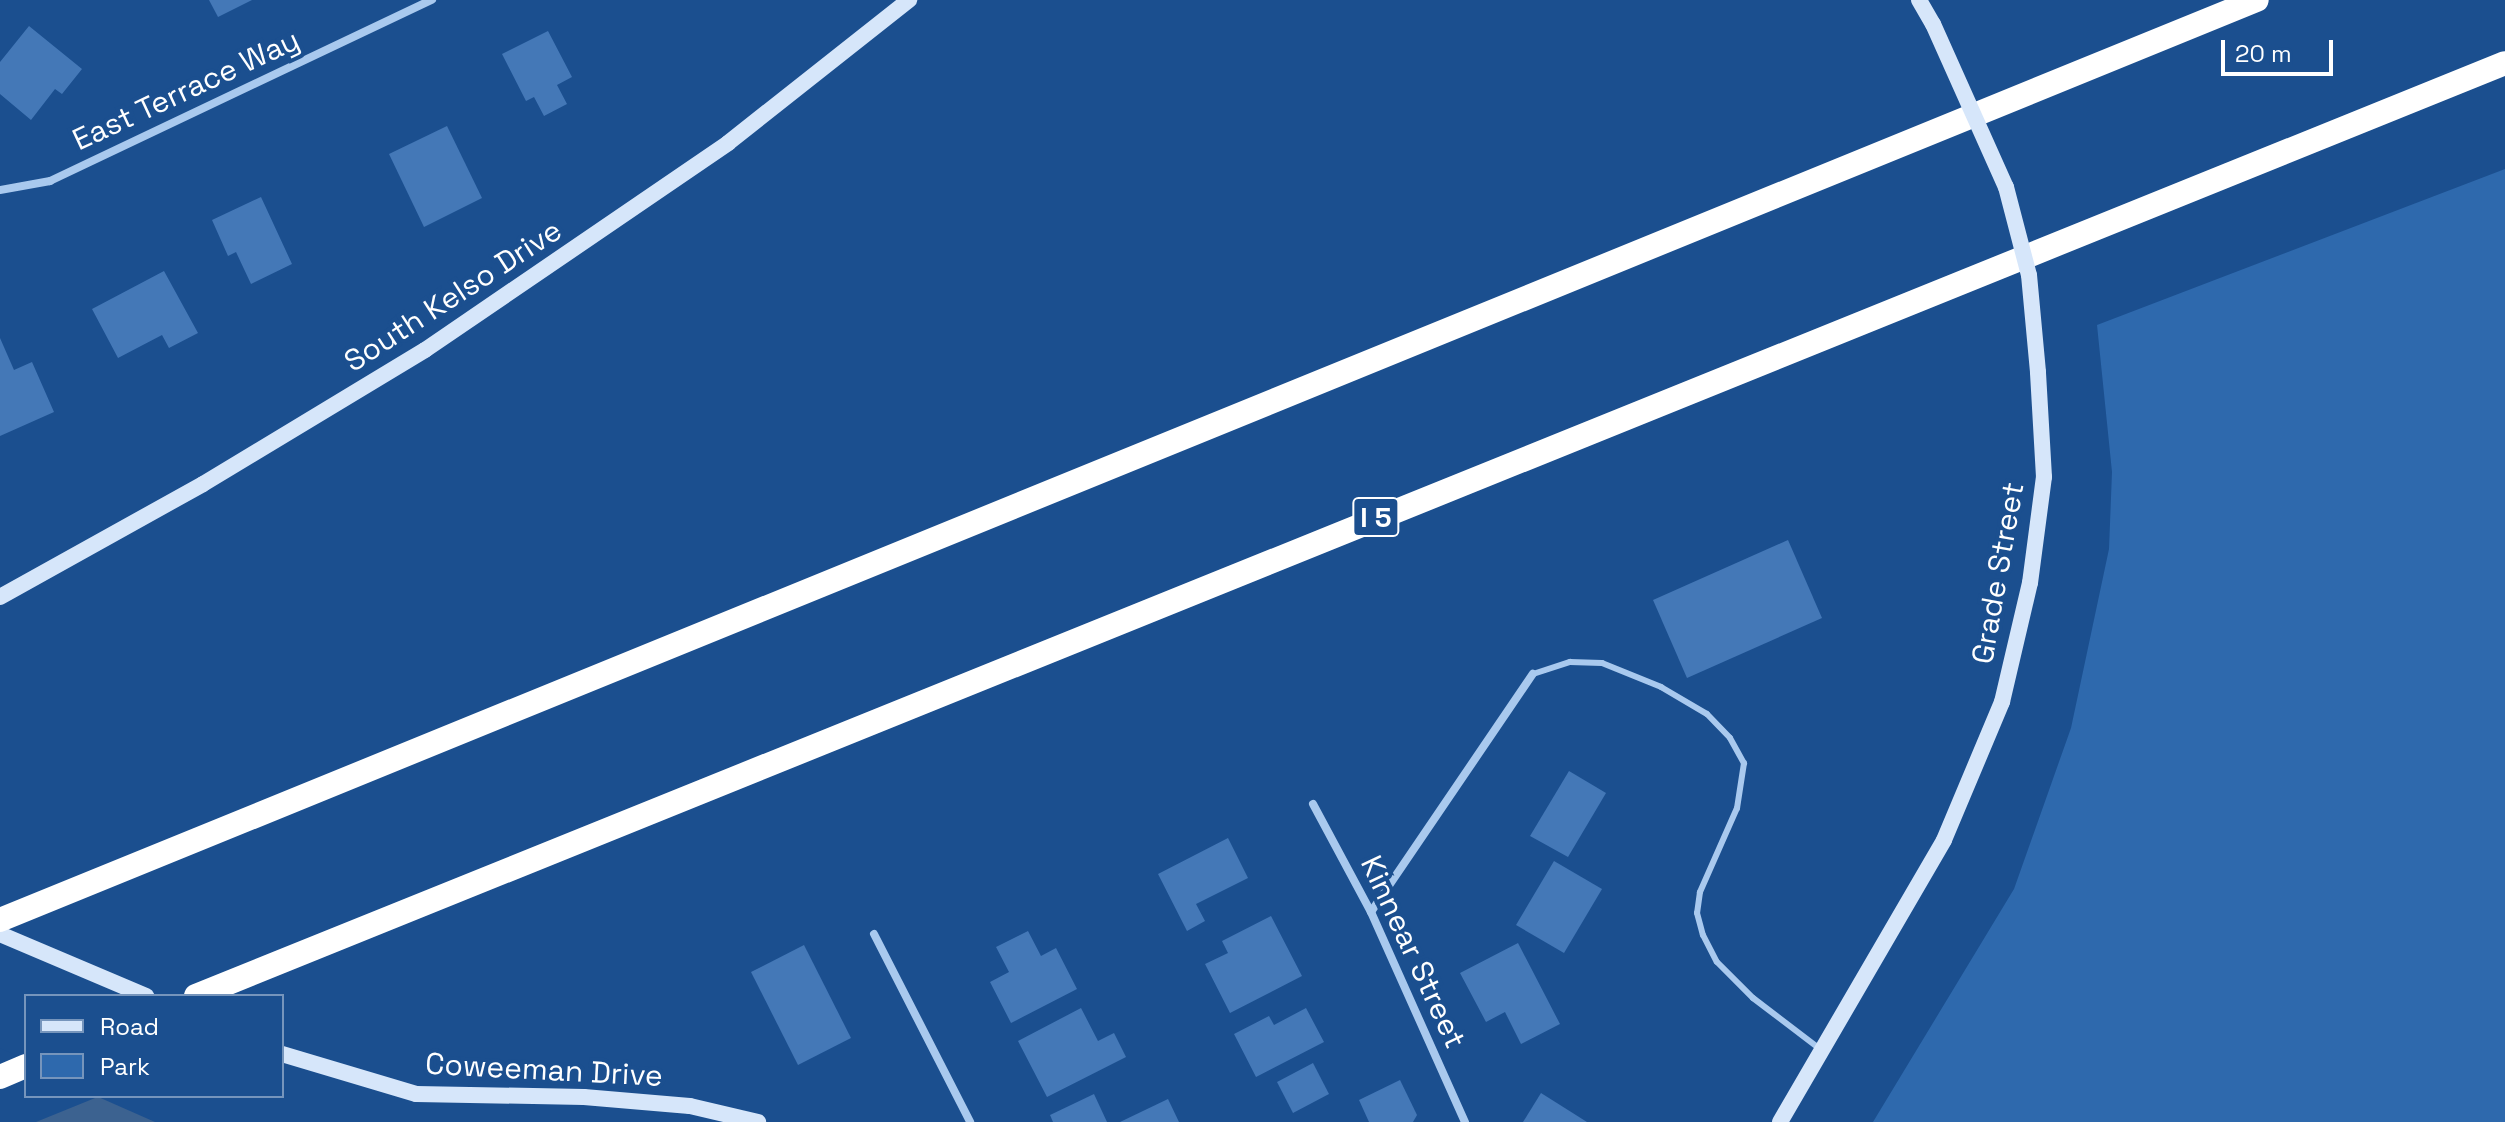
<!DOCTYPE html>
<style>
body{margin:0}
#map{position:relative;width:2505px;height:1122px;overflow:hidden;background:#1b4f8f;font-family:"Space Grotesk",sans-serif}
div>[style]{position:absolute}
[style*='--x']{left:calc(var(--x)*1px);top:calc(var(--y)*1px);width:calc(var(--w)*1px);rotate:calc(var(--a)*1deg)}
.green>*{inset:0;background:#2e69ad}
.water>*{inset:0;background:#3c6290}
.pier>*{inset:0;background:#1b4f8f}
.building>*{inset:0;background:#4478b7}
.lane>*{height:6px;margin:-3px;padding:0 3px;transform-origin:3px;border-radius:3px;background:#a9c9ee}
.street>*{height:8px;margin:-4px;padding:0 4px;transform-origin:4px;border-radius:4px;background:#a9c9ee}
.secondary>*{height:16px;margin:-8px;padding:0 8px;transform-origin:8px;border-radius:8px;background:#d6e6fa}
.highway>*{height:24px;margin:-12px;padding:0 12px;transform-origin:12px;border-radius:12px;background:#fff}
.secondary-bridge>*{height:16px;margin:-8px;padding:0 8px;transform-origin:8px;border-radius:8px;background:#d6e6fa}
span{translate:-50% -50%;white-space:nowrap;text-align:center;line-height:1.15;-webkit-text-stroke:8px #1b4f8f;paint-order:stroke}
.shield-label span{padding:2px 6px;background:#1b4f8f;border:2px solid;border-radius:6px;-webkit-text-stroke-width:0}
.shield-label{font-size:28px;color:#fff;font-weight:700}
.street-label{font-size:30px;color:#fff}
.legend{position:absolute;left:24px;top:994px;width:260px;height:104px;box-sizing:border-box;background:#1b4f8f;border:2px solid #7695bc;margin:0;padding:10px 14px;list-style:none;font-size:24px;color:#fff}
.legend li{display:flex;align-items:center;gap:16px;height:40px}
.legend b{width:40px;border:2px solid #7695bc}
.scale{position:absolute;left:2221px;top:40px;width:112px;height:36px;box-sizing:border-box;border:4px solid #fff;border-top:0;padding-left:10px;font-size:24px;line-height:28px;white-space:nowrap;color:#fff;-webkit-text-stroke:6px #1b4f8f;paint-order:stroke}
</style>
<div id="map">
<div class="green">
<i style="clip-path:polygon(2505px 169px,2505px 1122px,1873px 1122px,2014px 889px,2071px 728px,2109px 549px,2112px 472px,2097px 325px)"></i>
</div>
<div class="water">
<i style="clip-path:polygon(26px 1096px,96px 1096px,155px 1122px,0 1122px)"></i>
</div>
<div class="pier">
<i style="clip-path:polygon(0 1048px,26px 1060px,26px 1096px,100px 1096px,36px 1122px,0 1122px)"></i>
</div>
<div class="building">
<i style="clip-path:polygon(209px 0,252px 0,218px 17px)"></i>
<i style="clip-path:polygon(29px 26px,82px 69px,62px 94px,55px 89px,31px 120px,0 94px,0 62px)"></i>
<i style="clip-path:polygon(548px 31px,572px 77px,557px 85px,567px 104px,544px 116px,534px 97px,526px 101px,502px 54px)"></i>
<i style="clip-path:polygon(447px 126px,482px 198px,424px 227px,389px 154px)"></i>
<i style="clip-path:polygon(261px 197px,292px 264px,251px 284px,236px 252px,228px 256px,212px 220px)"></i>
<i style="clip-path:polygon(164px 271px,198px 333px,169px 348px,162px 335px,118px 358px,92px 309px)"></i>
<i style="clip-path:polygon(0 338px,14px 370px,32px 362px,54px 412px,0 436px)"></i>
<i style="clip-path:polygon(1788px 540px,1822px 618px,1687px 678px,1653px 600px)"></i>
<i style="clip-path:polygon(1569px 771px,1606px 793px,1568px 857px,1530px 836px)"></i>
<i style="clip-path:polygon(1228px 838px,1248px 878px,1196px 904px,1205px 921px,1187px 931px,1158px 874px)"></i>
<i style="clip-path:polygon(1554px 861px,1602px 889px,1564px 953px,1516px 925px)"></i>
<i style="clip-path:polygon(1271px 916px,1302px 976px,1230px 1013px,1205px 964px,1228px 953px,1222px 941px)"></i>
<i style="clip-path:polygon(1028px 931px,1041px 956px,1056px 948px,1077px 989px,1011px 1023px,990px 982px,1009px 972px,996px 947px)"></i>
<i style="clip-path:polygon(1518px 943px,1560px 1024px,1521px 1044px,1505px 1012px,1486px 1022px,1460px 973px)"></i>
<i style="clip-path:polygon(804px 945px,851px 1038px,798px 1065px,751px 972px)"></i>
<i style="clip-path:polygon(1081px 1008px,1098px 1041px,1114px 1033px,1126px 1057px,1047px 1097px,1018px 1041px)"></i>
<i style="clip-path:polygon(1306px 1008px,1324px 1042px,1256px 1077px,1234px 1034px,1269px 1016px,1274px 1025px)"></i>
<i style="clip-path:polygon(1313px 1063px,1329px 1094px,1293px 1113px,1277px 1082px)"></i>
<i style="clip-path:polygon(1400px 1080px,1417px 1115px,1413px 1122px,1369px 1122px,1359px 1100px)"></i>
<i style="clip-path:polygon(1541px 1093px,1587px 1122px,1523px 1122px)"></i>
<i style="clip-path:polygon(1094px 1094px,1107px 1122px,1053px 1122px,1050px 1115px)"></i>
<i style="clip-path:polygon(1168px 1099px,1179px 1122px,1120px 1122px)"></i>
</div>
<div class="lane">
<i style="--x:1533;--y:674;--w:39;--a:-18"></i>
<i style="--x:1570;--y:662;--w:32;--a:2"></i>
<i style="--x:1602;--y:663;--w:64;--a:22.1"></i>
<i style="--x:1661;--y:687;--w:53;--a:30.4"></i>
<i style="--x:1707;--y:714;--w:33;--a:46"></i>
<i style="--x:1730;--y:738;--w:29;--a:61"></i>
<i style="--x:1744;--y:763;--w:46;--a:98.8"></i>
<i style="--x:1737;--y:808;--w:92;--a:113.8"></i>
<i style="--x:1700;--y:892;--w:21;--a:98"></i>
<i style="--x:1697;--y:913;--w:23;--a:75"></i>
<i style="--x:1703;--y:935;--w:30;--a:63"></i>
<i style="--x:1717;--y:962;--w:51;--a:45"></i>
<i style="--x:1753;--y:998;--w:84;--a:37.3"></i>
</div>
<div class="street">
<i style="--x:0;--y:190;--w:51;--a:-10.2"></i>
<i style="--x:50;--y:181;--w:423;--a:-25.4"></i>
<i style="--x:1313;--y:804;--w:123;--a:61.8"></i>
<i style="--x:1371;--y:912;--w:230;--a:65.9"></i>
<i style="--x:1371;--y:912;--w:288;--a:-55.8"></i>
<i style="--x:874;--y:934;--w:211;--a:62.9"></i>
</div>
<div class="secondary">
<i style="--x:1919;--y:0;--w:28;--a:60"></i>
<i style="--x:0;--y:597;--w:232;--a:-29.1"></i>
<i style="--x:203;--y:484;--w:259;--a:-31.1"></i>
<i style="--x:425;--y:350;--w:367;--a:-34.3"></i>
<i style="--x:728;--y:143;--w:231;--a:-38.3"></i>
<i style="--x:0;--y:934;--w:159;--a:23"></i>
<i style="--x:282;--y:1054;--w:140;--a:16.6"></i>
<i style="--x:416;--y:1094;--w:168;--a:1"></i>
<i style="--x:584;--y:1097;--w:106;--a:4.9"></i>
<i style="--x:690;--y:1106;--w:70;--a:13.2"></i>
<i style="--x:1780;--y:1122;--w:326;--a:-59.8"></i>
<i style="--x:1944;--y:840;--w:150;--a:-67.2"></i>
<i style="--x:2002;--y:702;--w:122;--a:-76.8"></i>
<i style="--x:2030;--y:583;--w:107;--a:-82.5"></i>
<i style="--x:2044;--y:477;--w:105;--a:-93.3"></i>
</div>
<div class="highway">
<i style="--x:0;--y:920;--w:2437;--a:-22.18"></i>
<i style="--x:196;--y:996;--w:2490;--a:-22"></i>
<i style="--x:0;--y:1077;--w:28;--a:-23"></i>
</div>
<div class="secondary-bridge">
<i style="--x:1933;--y:24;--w:179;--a:65.9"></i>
<i style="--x:2006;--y:187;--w:91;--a:75.4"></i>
<i style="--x:2029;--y:275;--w:97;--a:84.7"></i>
</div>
<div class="shield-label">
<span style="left:1376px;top:517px">I 5</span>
</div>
<div class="street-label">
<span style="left:186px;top:90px;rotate:-25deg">East Terrace Way</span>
<span style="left:453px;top:296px;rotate:-33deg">South Kelso Drive</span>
<span style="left:1998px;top:573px;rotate:-80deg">Grade Street</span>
<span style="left:1413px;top:952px;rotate:65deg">Kinnear Street</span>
<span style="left:544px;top:1070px;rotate:3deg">Coweeman Drive</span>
</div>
<ul class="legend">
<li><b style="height:10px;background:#d6e6fa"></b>Road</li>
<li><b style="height:22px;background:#2e69ad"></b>Park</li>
</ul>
<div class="scale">20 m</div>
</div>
